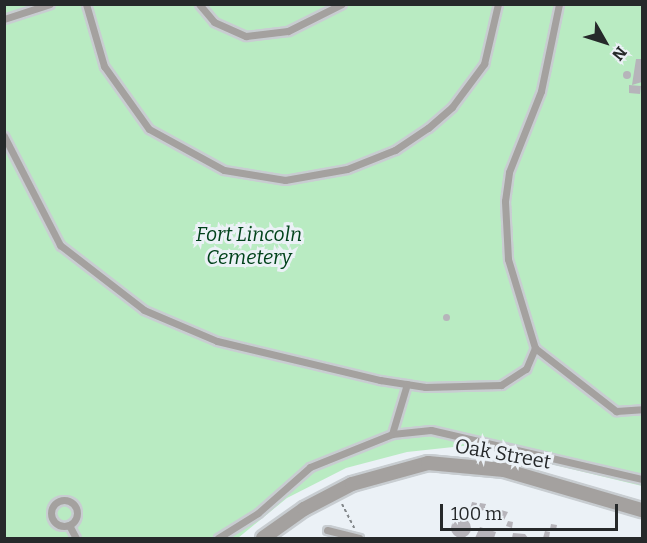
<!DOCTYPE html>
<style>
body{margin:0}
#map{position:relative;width:647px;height:543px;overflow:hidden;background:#ebf1f6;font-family:Bitter,serif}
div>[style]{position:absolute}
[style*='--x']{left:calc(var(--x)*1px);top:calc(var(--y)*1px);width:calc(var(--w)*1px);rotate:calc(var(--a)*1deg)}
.green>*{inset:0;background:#b9ebc2}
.building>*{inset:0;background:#b6b4ba}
.round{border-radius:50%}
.path>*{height:2px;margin-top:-1px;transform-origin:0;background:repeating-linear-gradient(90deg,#82878a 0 3px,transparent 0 6px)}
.roads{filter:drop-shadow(2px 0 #c8cdd1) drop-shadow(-2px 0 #c8cdd1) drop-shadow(0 2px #c8cdd1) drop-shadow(0 -2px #c8cdd1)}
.service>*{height:7px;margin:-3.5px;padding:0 3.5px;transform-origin:3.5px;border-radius:3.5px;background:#a4a19f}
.service>.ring{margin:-3.5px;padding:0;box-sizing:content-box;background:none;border:7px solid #a4a19f;border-radius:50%}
.minor>*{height:14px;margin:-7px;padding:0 7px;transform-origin:7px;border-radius:7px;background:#a4a19f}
span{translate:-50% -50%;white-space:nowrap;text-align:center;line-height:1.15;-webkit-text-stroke:6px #ebf1f6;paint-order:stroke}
.park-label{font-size:20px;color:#00421a;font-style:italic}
.street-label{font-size:20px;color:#26292a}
.frame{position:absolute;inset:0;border:6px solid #26292a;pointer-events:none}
.north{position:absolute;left:575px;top:12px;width:60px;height:60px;-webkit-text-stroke:4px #ebf1f6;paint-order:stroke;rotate:129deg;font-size:16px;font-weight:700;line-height:24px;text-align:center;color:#26292a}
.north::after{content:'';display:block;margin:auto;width:21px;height:27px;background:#26292a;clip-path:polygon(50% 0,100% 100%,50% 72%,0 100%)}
.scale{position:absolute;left:440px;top:504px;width:178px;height:27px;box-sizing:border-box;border:3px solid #26292a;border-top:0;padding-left:8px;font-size:18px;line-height:21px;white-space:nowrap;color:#26292a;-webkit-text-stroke:4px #ebf1f6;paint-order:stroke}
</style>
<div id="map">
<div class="green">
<i style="clip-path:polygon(4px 5px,642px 5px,642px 486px,472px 445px,407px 452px,346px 468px,287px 498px,238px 538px,5px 538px)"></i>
</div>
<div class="building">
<i style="clip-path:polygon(636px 59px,642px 59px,642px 82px,632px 85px)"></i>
<i class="round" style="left:623px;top:71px;width:8px;height:8px"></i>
<i style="clip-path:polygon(629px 85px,641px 86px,640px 94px,629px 93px)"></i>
<i class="round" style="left:442.5px;top:313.5px;width:7px;height:7px"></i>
<i style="clip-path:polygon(472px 502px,477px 503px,474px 514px,469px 513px)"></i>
<i style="clip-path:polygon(480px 503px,486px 504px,485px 510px,478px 511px)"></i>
<i style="clip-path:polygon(501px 510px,508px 512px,504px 520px,499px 518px)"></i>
<i class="round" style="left:451px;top:518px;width:20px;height:20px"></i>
<i style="clip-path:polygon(508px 521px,513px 522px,512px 528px,506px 526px)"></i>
<i style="clip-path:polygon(551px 524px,557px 525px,556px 530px,550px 529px)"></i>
<i style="clip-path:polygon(480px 527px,496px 532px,494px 538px,475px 538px)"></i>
<i style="clip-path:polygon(545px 531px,550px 532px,549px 538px,543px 538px)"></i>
<i style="clip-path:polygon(513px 533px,525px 534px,528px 538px,512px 538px)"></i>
</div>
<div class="path">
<i style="--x:342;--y:504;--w:27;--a:63"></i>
</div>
<div class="roads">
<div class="service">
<i style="--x:86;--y:4;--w:65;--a:73.8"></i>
<i style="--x:104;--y:66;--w:77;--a:54.5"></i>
<i style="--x:149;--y:129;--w:85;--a:28.7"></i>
<i style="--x:224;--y:170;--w:62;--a:9.3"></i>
<i style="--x:285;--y:180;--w:63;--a:-10.1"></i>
<i style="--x:347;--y:169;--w:52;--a:-21.6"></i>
<i style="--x:395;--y:150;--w:40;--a:-34"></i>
<i style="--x:428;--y:128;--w:32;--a:-41"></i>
<i style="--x:452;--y:107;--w:54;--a:-53.3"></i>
<i style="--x:484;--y:64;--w:62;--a:-76.9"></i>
<i style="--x:199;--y:4;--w:23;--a:50"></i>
<i style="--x:214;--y:22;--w:35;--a:24"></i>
<i style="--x:246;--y:36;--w:42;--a:-6.8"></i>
<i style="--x:288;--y:31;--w:60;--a:-26.6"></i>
<i style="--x:4;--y:19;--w:48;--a:-18.1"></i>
<i style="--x:4;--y:136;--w:123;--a:62.8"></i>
<i style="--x:60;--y:245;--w:106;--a:37.7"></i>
<i style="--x:144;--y:310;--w:79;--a:23"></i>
<i style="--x:217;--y:341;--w:168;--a:13.5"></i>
<i style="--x:380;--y:380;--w:46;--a:8.8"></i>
<i style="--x:425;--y:387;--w:76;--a:-1.5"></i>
<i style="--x:501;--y:385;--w:30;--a:-33"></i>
<i style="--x:526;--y:369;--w:23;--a:-67"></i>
<i style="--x:535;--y:348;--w:93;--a:-106.9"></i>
<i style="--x:508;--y:259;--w:58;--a:-93"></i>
<i style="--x:505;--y:201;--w:29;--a:-82"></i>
<i style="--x:509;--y:172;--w:87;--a:-68.4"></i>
<i style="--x:541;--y:91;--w:89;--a:-78.3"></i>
<i style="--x:535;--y:348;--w:103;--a:37.9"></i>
<i style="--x:616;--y:411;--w:26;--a:-4"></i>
<i style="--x:392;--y:434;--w:52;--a:-73.3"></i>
<i class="ring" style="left:51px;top:500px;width:19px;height:19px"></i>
<i style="--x:69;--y:525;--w:15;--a:62"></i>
<i style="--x:327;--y:530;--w:33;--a:14"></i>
<i style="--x:218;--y:538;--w:47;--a:-32"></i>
<i style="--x:258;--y:513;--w:69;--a:-41.5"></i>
<i style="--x:310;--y:467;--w:88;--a:-21.9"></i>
<i style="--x:392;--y:434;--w:39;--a:-6"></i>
<i style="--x:431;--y:430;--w:217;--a:13.1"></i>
</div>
<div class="minor">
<i style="--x:263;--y:538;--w:50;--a:-35.3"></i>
<i style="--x:304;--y:509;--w:54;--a:-27.5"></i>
<i style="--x:352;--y:484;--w:79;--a:-15.4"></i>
<i style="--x:428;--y:463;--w:76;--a:5.3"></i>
<i style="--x:504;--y:470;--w:144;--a:16.2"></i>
</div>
</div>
<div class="park-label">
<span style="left:249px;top:246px">Fort Lincoln<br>Cemetery</span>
</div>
<div class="street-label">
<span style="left:503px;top:454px;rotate:10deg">Oak Street</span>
</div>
<div class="frame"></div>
<div class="north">N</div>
<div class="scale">100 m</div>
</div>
